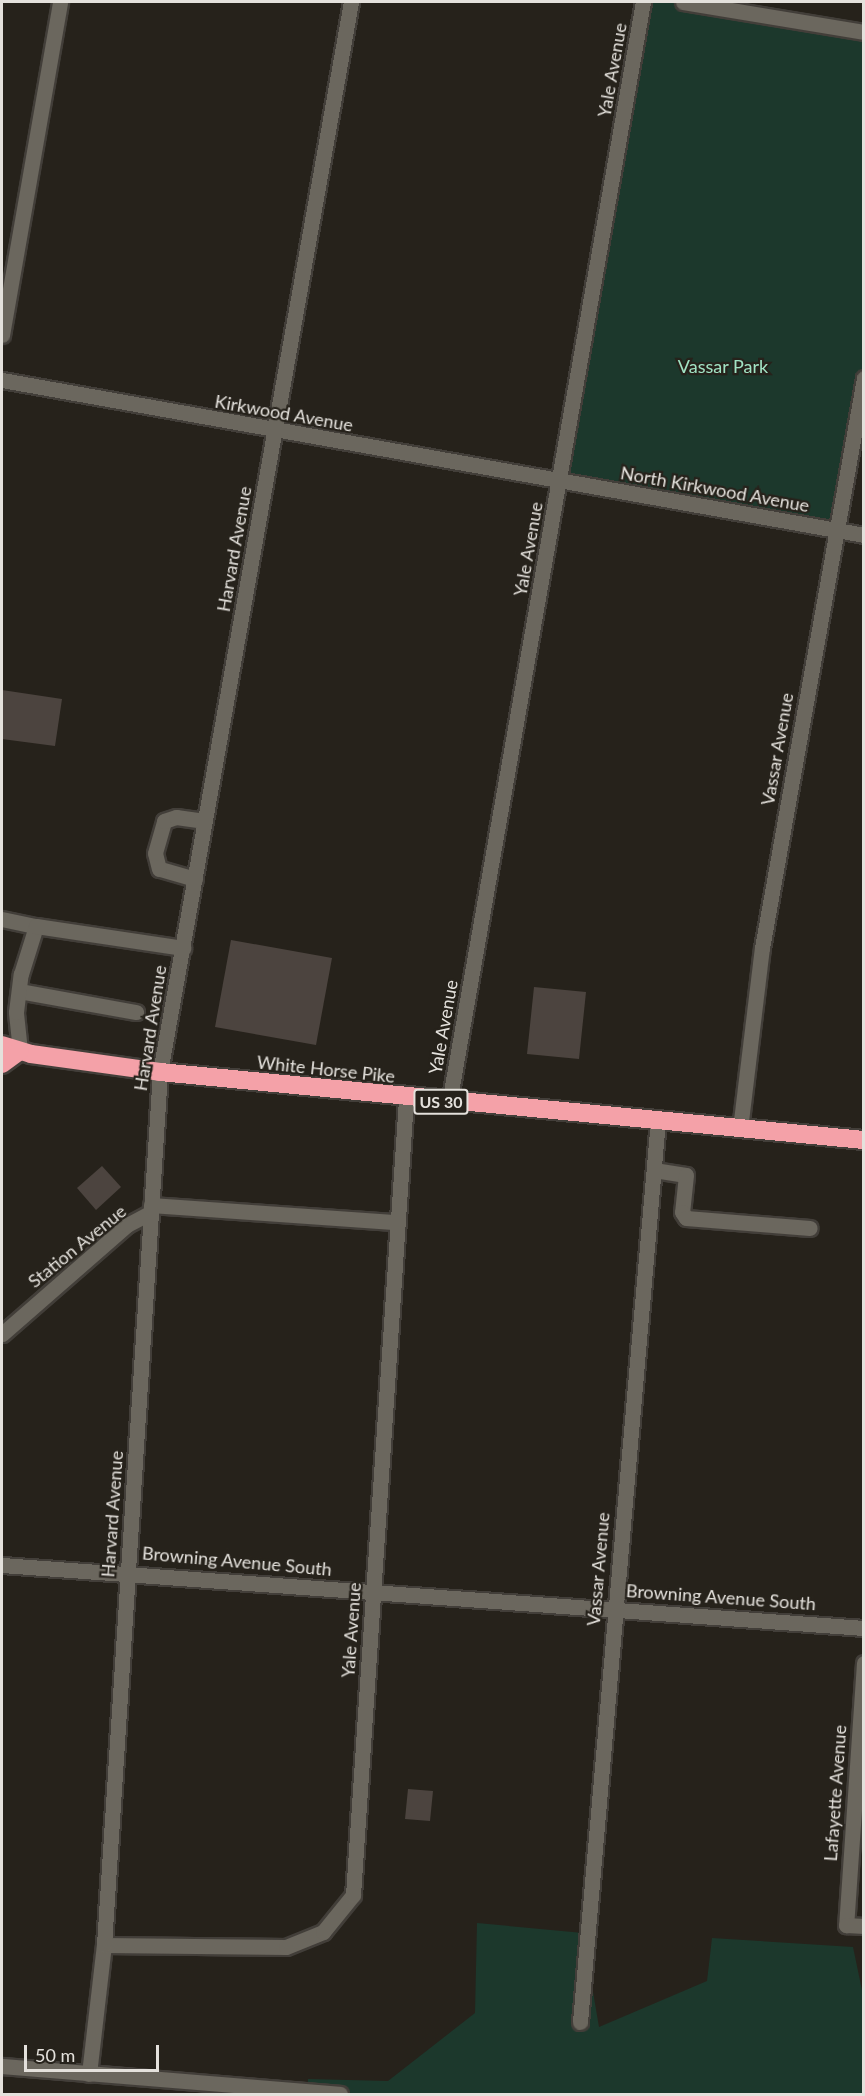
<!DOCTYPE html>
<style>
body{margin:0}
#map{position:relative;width:865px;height:2096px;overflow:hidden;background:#26221b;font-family:Lato,sans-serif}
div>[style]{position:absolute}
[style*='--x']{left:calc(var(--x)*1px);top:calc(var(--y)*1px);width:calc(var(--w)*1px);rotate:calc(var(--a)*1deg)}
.green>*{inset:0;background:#1c382c}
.building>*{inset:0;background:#4c443f}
.roads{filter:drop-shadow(2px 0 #423e39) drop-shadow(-2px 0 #423e39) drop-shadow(0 2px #423e39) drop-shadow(0 -2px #423e39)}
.minor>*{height:15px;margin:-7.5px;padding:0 7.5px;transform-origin:7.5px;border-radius:7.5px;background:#6b675e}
.highway>*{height:18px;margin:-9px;padding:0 9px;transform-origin:9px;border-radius:9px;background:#f4a1a8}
span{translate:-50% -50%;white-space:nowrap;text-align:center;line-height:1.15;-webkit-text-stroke:4.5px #26221b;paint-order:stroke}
.shield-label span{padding:2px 4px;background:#26221b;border:2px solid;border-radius:4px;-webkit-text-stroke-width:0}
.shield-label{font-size:16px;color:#e4e1dc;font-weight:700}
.street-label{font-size:18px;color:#e4e1dc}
.park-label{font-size:18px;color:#a1e3c4}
.frame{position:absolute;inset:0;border:3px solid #e4e1dc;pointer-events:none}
.scale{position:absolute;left:24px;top:2045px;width:135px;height:27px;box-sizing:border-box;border:3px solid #e4e1dc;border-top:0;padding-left:8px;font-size:18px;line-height:21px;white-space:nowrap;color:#e4e1dc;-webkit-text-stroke:4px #26221b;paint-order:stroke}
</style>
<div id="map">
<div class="green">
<i style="clip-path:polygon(643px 2px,683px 2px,863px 32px,863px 378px,836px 530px,560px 482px)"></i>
<i style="clip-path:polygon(477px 1923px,583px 1933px,599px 2027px,707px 1981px,712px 1938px,853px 1947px,863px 1995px,863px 2094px,307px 2094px,308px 2079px,388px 2081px,475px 2013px)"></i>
</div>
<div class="building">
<i style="clip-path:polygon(2px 690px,62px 699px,55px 746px,2px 739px)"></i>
<i style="clip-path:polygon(231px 940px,332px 958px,316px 1045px,215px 1027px)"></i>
<i style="clip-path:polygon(534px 987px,586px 992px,579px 1059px,527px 1054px)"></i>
<i style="clip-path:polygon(102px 1166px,121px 1187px,96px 1210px,77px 1188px)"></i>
<i style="clip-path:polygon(408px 1789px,433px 1791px,430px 1821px,405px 1819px)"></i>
</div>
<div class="roads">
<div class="minor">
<i style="--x:683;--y:2;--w:183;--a:9.4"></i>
<i style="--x:2;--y:335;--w:338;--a:-80.1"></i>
<i style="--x:2;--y:380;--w:876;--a:10.19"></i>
<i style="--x:195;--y:879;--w:37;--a:-164"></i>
<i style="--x:159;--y:869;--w:16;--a:-104"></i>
<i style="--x:155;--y:853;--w:33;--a:-74"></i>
<i style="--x:164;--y:821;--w:13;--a:-18"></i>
<i style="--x:176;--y:817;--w:29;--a:8"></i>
<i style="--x:2;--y:919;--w:35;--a:12"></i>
<i style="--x:19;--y:991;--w:119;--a:10.2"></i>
<i style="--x:20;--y:1051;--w:39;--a:-96"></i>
<i style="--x:16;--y:1012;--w:38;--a:-83"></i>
<i style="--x:21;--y:974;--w:50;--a:-72.6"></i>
<i style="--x:36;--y:926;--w:149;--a:8.5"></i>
<i style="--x:449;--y:1103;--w:1118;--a:-80.01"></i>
<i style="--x:740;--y:1129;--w:182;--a:-83.1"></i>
<i style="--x:762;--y:948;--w:579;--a:-79.85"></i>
<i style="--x:654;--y:1170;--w:32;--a:9"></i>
<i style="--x:686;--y:1175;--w:37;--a:96"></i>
<i style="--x:682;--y:1212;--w:7;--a:56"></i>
<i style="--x:686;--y:1218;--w:124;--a:4.6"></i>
<i style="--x:151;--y:1205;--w:246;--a:4"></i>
<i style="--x:2;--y:1334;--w:166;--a:-41.1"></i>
<i style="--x:127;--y:1225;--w:26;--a:-28"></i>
<i style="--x:2;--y:1565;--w:864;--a:4.18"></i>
<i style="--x:864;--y:1663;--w:263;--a:93.9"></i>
<i style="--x:846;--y:1925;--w:18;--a:3"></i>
<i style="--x:104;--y:1945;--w:182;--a:0.6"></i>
<i style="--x:286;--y:1947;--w:40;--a:-22"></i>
<i style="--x:323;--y:1932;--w:48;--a:-51"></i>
<i style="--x:353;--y:1895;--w:798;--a:-86.19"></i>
<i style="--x:580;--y:2022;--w:905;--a:-85.06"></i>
<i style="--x:2;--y:2066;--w:339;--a:4.7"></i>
<i style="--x:89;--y:2074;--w:130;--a:-83.4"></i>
<i style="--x:104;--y:1945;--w:875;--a:-86.33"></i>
<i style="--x:160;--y:1072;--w:1087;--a:-79.88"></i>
</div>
<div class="highway">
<i style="--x:2;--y:1045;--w:30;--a:17"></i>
<i style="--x:31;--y:1054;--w:130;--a:7.9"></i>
<i style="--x:160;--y:1072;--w:707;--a:5.52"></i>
<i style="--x:2;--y:1064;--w:22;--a:-36"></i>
</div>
</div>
<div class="shield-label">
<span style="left:441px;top:1102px">US 30</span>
</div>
<div class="street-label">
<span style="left:612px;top:70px;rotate:-80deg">Yale Avenue</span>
<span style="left:284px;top:413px;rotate:10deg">Kirkwood Avenue</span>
<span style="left:715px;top:489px;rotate:10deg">North Kirkwood Avenue</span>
<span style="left:234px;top:549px;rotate:-80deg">Harvard Avenue</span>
<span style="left:528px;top:549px;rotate:-80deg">Yale Avenue</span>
<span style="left:777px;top:749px;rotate:-80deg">Vassar Avenue</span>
<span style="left:443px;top:1027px;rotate:-80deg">Yale Avenue</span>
<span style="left:150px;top:1028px;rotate:-81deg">Harvard Avenue</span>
<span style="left:326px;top:1069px;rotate:6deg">White Horse Pike</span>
<span style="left:77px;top:1246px;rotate:-39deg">Station Avenue</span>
<span style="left:112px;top:1514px;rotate:-86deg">Harvard Avenue</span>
<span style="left:237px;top:1561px;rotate:5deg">Browning Avenue South</span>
<span style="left:598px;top:1569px;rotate:-85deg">Vassar Avenue</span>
<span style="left:721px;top:1597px;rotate:4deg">Browning Avenue South</span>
<span style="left:351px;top:1630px;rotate:-86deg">Yale Avenue</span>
<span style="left:835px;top:1793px;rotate:-86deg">Lafayette Avenue</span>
</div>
<div class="park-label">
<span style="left:723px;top:366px">Vassar Park</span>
</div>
<div class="frame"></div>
<div class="scale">50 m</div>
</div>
